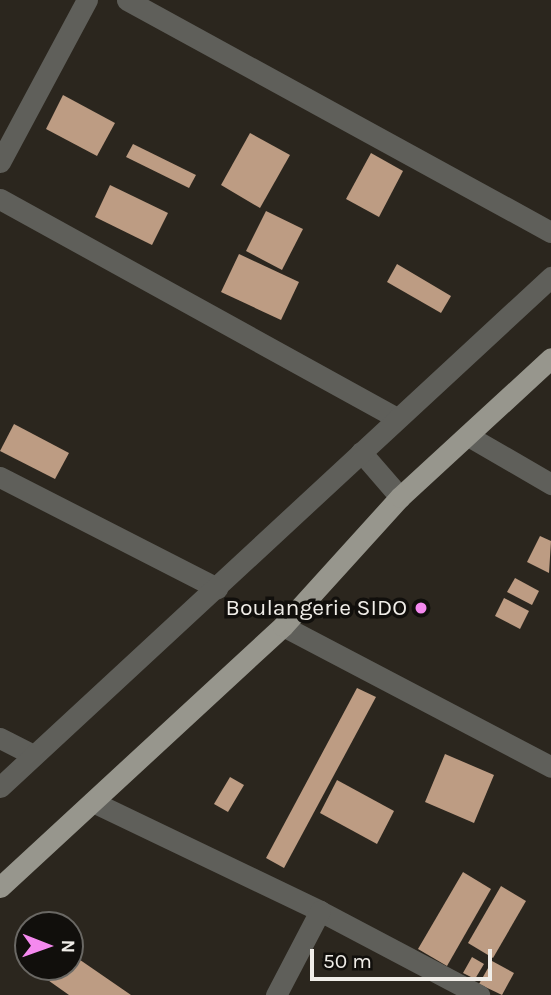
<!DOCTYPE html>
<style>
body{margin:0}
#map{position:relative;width:551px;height:995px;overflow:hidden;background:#2b261e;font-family:Karla,sans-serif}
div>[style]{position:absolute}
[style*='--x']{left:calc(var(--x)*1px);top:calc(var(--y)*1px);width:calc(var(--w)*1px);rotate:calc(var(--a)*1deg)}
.building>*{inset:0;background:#bd9c83}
.street>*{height:21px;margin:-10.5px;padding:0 10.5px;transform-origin:10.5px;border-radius:10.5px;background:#5f5f5a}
.primary>*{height:21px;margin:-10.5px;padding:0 10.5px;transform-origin:10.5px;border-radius:10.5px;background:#97968d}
.dots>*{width:19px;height:19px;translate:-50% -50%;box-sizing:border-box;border:4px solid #110f0c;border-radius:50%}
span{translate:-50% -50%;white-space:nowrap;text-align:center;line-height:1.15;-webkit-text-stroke:7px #110f0c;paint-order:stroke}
.poi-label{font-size:23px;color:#f0ede8}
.right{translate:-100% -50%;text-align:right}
.north{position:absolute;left:14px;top:911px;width:70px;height:70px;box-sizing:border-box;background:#110f0c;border:2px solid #6a6864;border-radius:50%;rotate:91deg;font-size:19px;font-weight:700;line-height:28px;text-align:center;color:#f0ede8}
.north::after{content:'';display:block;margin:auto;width:24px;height:32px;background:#f589ef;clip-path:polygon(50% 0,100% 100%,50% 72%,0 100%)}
.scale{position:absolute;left:310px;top:949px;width:182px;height:32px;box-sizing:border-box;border:4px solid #f0ede8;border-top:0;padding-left:9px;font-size:21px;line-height:24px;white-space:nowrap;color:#f0ede8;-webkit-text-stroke:5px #110f0c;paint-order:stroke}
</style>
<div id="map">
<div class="building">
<i style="clip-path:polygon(63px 95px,115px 123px,97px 156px,46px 129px)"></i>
<i style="clip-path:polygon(250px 133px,290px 155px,260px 208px,221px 185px)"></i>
<i style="clip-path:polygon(133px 144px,196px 175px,189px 188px,126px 157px)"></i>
<i style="clip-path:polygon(371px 153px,403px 171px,379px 217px,346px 199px)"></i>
<i style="clip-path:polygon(110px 185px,168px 213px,152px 245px,95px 217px)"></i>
<i style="clip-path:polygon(266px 211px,303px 229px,282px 270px,246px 251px)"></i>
<i style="clip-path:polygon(239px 254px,299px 282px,281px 320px,221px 292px)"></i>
<i style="clip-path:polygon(397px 264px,451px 296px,441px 313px,387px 282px)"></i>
<i style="clip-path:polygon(14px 424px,69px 453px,55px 479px,0 451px)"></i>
<i style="clip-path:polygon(540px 536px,551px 541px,549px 573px,527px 562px)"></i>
<i style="clip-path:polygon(515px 578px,539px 591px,532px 605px,507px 592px)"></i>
<i style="clip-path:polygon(504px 598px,529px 611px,520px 629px,495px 616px)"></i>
<i style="clip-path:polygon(357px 688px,376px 697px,284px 868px,266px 858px)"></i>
<i style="clip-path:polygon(445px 754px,494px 775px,474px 823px,425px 802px)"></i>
<i style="clip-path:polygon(230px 777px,244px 785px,228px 812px,214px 804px)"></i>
<i style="clip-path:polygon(337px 780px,394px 811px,377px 844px,320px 813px)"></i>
<i style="clip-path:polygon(463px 872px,491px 889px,447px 966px,418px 949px)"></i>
<i style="clip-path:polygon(501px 886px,526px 901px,493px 958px,468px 943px)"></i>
<i style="clip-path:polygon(70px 953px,131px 995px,69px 995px,35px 971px,38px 967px,70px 967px)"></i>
<i style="clip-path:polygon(472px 957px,484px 964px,475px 979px,463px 973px)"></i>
<i style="clip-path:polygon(492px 961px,514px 973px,502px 995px,479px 984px)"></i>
</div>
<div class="street">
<i style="--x:127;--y:0;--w:483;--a:28.7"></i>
<i style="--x:0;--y:162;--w:184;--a:-61.8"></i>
<i style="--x:0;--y:199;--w:453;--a:28.9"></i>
<i style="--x:470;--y:437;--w:94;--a:30.1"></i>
<i style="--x:361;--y:452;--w:60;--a:49.1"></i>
<i style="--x:0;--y:477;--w:244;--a:27.1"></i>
<i style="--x:283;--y:626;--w:303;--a:27.7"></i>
<i style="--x:0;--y:738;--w:37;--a:27"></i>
<i style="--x:0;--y:787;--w:751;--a:-42.79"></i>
<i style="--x:93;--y:802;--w:252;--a:25.6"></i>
<i style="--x:320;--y:911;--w:180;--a:27.8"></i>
<i style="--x:276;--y:995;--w:95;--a:-62.4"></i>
</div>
<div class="primary">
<i style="--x:0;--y:887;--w:385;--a:-42.7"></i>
<i style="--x:283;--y:626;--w:174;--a:-47.8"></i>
<i style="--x:400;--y:497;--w:205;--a:-42.6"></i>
</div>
<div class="dots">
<i style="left:421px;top:608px;background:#f589ef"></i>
</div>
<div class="poi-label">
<span class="right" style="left:407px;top:608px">Boulangerie SIDO</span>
</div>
<div class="north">N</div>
<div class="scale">50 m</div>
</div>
